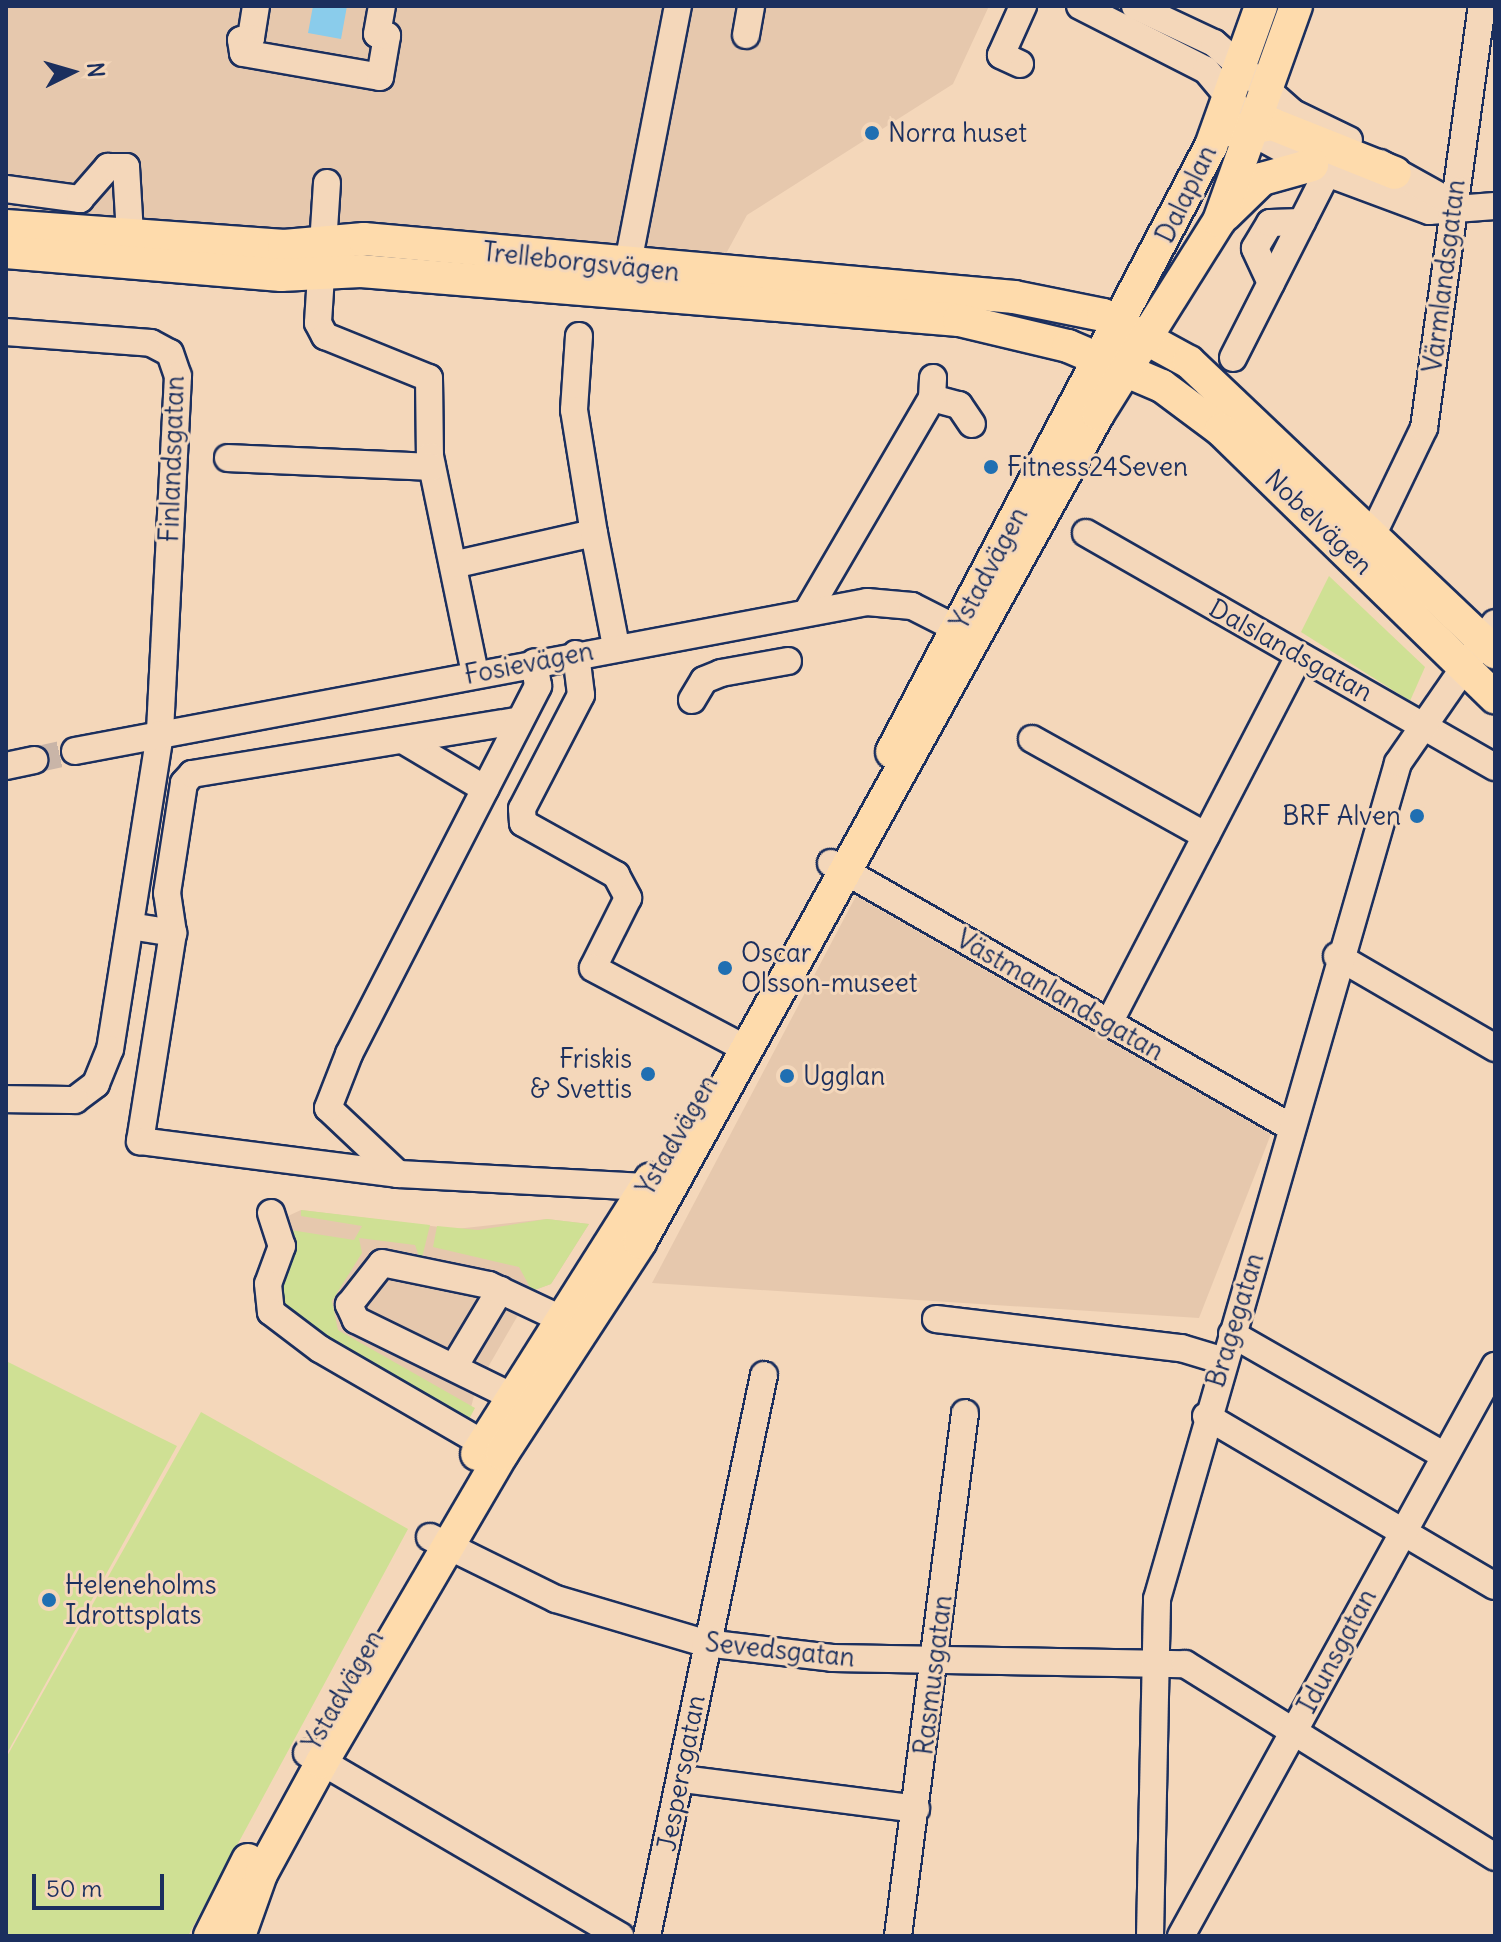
<!DOCTYPE html>
<meta charset="utf-8">
<style>
body{margin:0}
#map{position:relative;width:1501px;height:1942px;overflow:hidden;background:#f4d7ba;font-family:Delius,sans-serif}
div>[style]{position:absolute}
[style*='--x']{left:calc(var(--x)*1px);top:calc(var(--y)*1px);width:calc(var(--w)*1px);rotate:calc(var(--a)*1deg)}
.built>*{inset:0;background:#e6c8ad}
.green>*{inset:0;background:#cfe094}
.water>*{inset:0;background:#8acceb}
.minor-tunnel>*{height:26px;margin-top:-13px;transform-origin:0;background:repeating-linear-gradient(90deg,#c9b5a8 0 26px,transparent 0 39px)}
.roads{filter:drop-shadow(2px 0 #1b2f5e) drop-shadow(-2px 0 #1b2f5e) drop-shadow(0 2px #1b2f5e) drop-shadow(0 -2px #1b2f5e)}
.minor>*{height:26px;margin:-13px;padding:0 13px;transform-origin:13px;border-radius:13px;background:#f4d7ba}
.major>*{height:32px;margin:-16px;padding:0 16px;transform-origin:16px;border-radius:16px;background:#fedbac}
.dots>*{width:22px;height:22px;translate:-50% -50%;box-sizing:border-box;border:4px solid #f4d7ba;border-radius:50%}
span{translate:-50% -50%;white-space:nowrap;text-align:center;line-height:1.15;-webkit-text-stroke:6px #f4d7ba;paint-order:stroke}
.poi-label{font-size:26px;color:#1b2f5e}
.left{translate:0 -50%;text-align:left}
.right{translate:-100% -50%;text-align:right}
.street-label{font-size:26px;color:#1b2f5e}
.frame{position:absolute;inset:0;border:8px solid #1b2f5e;pointer-events:none}
.north{position:absolute;left:32px;top:32px;width:80px;height:80px;-webkit-text-stroke:6px #f4d7ba;paint-order:stroke;rotate:85deg;font-size:22px;font-weight:700;line-height:32px;text-align:center;color:#1b2f5e}
.north::after{content:'';display:block;margin:auto;width:28px;height:36px;background:#1b2f5e;clip-path:polygon(50% 0,100% 100%,50% 72%,0 100%)}
.scale{position:absolute;left:32px;top:1874px;width:132px;height:36px;box-sizing:border-box;border:4px solid #1b2f5e;border-top:0;padding-left:10px;font-size:24px;line-height:28px;white-space:nowrap;color:#1b2f5e;-webkit-text-stroke:6px #f4d7ba;paint-order:stroke}
</style>
<div id="map">
<div class="built">
<i style="clip-path:polygon(6px 6px,989px 6px,953px 84px,747px 215px,721px 263px,6px 209px)"></i>
<i style="clip-path:polygon(856px 896px,1271px 1134px,1199px 1318px,652px 1283px)"></i>
<i style="clip-path:polygon(301px 1210px,456px 1229px,547px 1219px,589px 1224px,551px 1284px,532px 1291px,476px 1388px,467px 1423px,275px 1286px,288px 1216px)"></i>
</div>
<div class="green">
<i style="clip-path:polygon(1329px 576px,1425px 667px,1410px 701px,1301px 632px)"></i>
<i style="clip-path:polygon(301px 1210px,430px 1225px,421px 1262px,415px 1245px,359px 1238px,362px 1253px,332px 1301px,338px 1330px,475px 1408px,467px 1423px,283px 1318px,275px 1286px,284px 1229px,354px 1240px,362px 1226px,301px 1216px)"></i>
<i style="clip-path:polygon(547px 1219px,589px 1224px,551px 1284px,532px 1291px,519px 1267px,433px 1247px,437px 1226px,478px 1230px)"></i>
<i style="clip-path:polygon(6px 1361px,177px 1446px,6px 1755px)"></i>
<i style="clip-path:polygon(201px 1412px,408px 1529px,188px 1936px,6px 1936px,6px 1758px)"></i>
</div>
<div class="water">
<i style="clip-path:polygon(313px 6px,347px 6px,341px 39px,308px 33px)"></i>
</div>
<div class="minor-tunnel">
<i style="--x:34;--y:760;--w:42;--a:-12.4"></i>
</div>
<div class="roads">
<div class="minor">
<i style="--x:256;--y:6;--w:32;--a:99"></i>
<i style="--x:251;--y:38;--w:10;--a:169"></i>
<i style="--x:241;--y:40;--w:13;--a:81"></i>
<i style="--x:243;--y:53;--w:139;--a:9.9"></i>
<i style="--x:380;--y:77;--w:42;--a:-80.3"></i>
<i style="--x:387;--y:36;--w:10;--a:-169"></i>
<i style="--x:377;--y:34;--w:28;--a:-80"></i>
<i style="--x:1080;--y:6;--w:141;--a:26.9"></i>
<i style="--x:1206;--y:70;--w:90;--a:50"></i>
<i style="--x:1264;--y:139;--w:72;--a:28.4"></i>
<i style="--x:1327;--y:173;--w:109;--a:20.4"></i>
<i style="--x:1429;--y:211;--w:66;--a:-4.3"></i>
<i style="--x:1135;--y:6;--w:87;--a:25.1"></i>
<i style="--x:1214;--y:43;--w:106;--a:41.5"></i>
<i style="--x:1293;--y:113;--w:62;--a:25.7"></i>
<i style="--x:746;--y:35;--w:29;--a:-80"></i>
<i style="--x:1020;--y:64;--w:21;--a:-155"></i>
<i style="--x:1001;--y:55;--w:54;--a:-65.8"></i>
<i style="--x:1380;--y:163;--w:85;--a:29"></i>
<i style="--x:327;--y:183;--w:140;--a:93.7"></i>
<i style="--x:318;--y:323;--w:15;--a:62"></i>
<i style="--x:325;--y:336;--w:112;--a:22"></i>
<i style="--x:429;--y:378;--w:78;--a:89.3"></i>
<i style="--x:430;--y:456;--w:223;--a:78.3"></i>
<i style="--x:6;--y:189;--w:75;--a:7.7"></i>
<i style="--x:80;--y:199;--w:43;--a:-48.8"></i>
<i style="--x:108;--y:167;--w:18;--a:0"></i>
<i style="--x:126;--y:167;--w:68;--a:86.6"></i>
<i style="--x:627;--y:268;--w:267;--a:-79"></i>
<i style="--x:1271;--y:283;--w:38;--a:-115"></i>
<i style="--x:1255;--y:248;--w:29;--a:-59"></i>
<i style="--x:1270;--y:223;--w:32;--a:-2"></i>
<i style="--x:6;--y:332;--w:145;--a:4.3"></i>
<i style="--x:151;--y:343;--w:21;--a:28"></i>
<i style="--x:170;--y:353;--w:24;--a:71"></i>
<i style="--x:178;--y:376;--w:358;--a:92.9"></i>
<i style="--x:160;--y:734;--w:319;--a:99"></i>
<i style="--x:110;--y:1049;--w:38;--a:112"></i>
<i style="--x:96;--y:1084;--w:26;--a:143"></i>
<i style="--x:75;--y:1100;--w:69;--a:-179.2"></i>
<i style="--x:579;--y:336;--w:74;--a:93.9"></i>
<i style="--x:574;--y:410;--w:125;--a:80.8"></i>
<i style="--x:1233;--y:358;--w:208;--a:-63.1"></i>
<i style="--x:932;--y:398;--w:28;--a:15"></i>
<i style="--x:959;--y:405;--w:23;--a:56"></i>
<i style="--x:228;--y:458;--w:204;--a:2.5"></i>
<i style="--x:1086;--y:533;--w:471;--a:29.8"></i>
<i style="--x:1372;--y:536;--w:120;--a:-64.3"></i>
<i style="--x:1424;--y:428;--w:426;--a:-82.2"></i>
<i style="--x:457;--y:564;--w:140;--a:-12.8"></i>
<i style="--x:594;--y:533;--w:115;--a:79"></i>
<i style="--x:807;--y:612;--w:248;--a:-59.7"></i>
<i style="--x:932;--y:398;--w:20;--a:-87"></i>
<i style="--x:576;--y:654;--w:41;--a:83"></i>
<i style="--x:581;--y:695;--w:128;--a:117.4"></i>
<i style="--x:522;--y:809;--w:14;--a:86"></i>
<i style="--x:523;--y:823;--w:107;--a:29.2"></i>
<i style="--x:616;--y:875;--w:26;--a:62"></i>
<i style="--x:628;--y:898;--w:78;--a:116.6"></i>
<i style="--x:593;--y:968;--w:171;--a:27.9"></i>
<i style="--x:692;--y:700;--w:23;--a:-59"></i>
<i style="--x:704;--y:680;--w:18;--a:-22"></i>
<i style="--x:721;--y:673;--w:68;--a:-10.2"></i>
<i style="--x:1032;--y:739;--w:199;--a:29.1"></i>
<i style="--x:406;--y:742;--w:92;--a:30.7"></i>
<i style="--x:75;--y:751;--w:806;--a:-10.65"></i>
<i style="--x:867;--y:602;--w:45;--a:5.1"></i>
<i style="--x:912;--y:606;--w:68;--a:26.9"></i>
<i style="--x:6;--y:766;--w:29;--a:-12"></i>
<i style="--x:831;--y:863;--w:528;--a:29.87"></i>
<i style="--x:130;--y:926;--w:44;--a:9.2"></i>
<i style="--x:173;--y:933;--w:211;--a:99"></i>
<i style="--x:140;--y:1141;--w:260;--a:7.3"></i>
<i style="--x:398;--y:1174;--w:249;--a:3"></i>
<i style="--x:173;--y:933;--w:40;--a:-98.5"></i>
<i style="--x:167;--y:893;--w:111;--a:-81.2"></i>
<i style="--x:184;--y:783;--w:12;--a:-48"></i>
<i style="--x:192;--y:774;--w:332;--a:-9.3"></i>
<i style="--x:1337;--y:956;--w:183;--a:30.2"></i>
<i style="--x:1109;--y:1023;--w:413;--a:-62.6"></i>
<i style="--x:398;--y:1174;--w:96;--a:-136.7"></i>
<i style="--x:328;--y:1108;--w:58;--a:-68.7"></i>
<i style="--x:349;--y:1054;--w:414;--a:-62.8"></i>
<i style="--x:538;--y:686;--w:24;--a:-99"></i>
<i style="--x:271;--y:1213;--w:35;--a:72"></i>
<i style="--x:282;--y:1246;--w:40;--a:110.2"></i>
<i style="--x:268;--y:1284;--w:28;--a:84"></i>
<i style="--x:271;--y:1312;--w:61;--a:37.1"></i>
<i style="--x:320;--y:1349;--w:206;--a:30.1"></i>
<i style="--x:936;--y:1319;--w:247;--a:6.8"></i>
<i style="--x:1181;--y:1348;--w:45;--a:16.8"></i>
<i style="--x:1232;--y:1334;--w:243;--a:29.8"></i>
<i style="--x:454;--y:1367;--w:90;--a:-59.1"></i>
<i style="--x:511;--y:1396;--w:173;--a:-153.9"></i>
<i style="--x:356;--y:1320;--w:17;--a:-115"></i>
<i style="--x:349;--y:1305;--w:53;--a:-51.8"></i>
<i style="--x:382;--y:1263;--w:109;--a:11.6"></i>
<i style="--x:489;--y:1285;--w:77;--a:25.2"></i>
<i style="--x:1206;--y:1416;--w:335;--a:30.5"></i>
<i style="--x:430;--y:1537;--w:140;--a:26.2"></i>
<i style="--x:556;--y:1599;--w:155;--a:16.5"></i>
<i style="--x:705;--y:1643;--w:128;--a:6.7"></i>
<i style="--x:832;--y:1658;--w:353;--a:1"></i>
<i style="--x:1185;--y:1664;--w:365;--a:31.9"></i>
<i style="--x:307;--y:1753;--w:363;--a:30.3"></i>
<i style="--x:683;--y:1779;--w:235;--a:7.3"></i>
<i style="--x:647;--y:1936;--w:573;--a:-78.22"></i>
<i style="--x:898;--y:1936;--w:527;--a:-82.7"></i>
<i style="--x:1150;--y:1936;--w:337;--a:-88.8"></i>
<i style="--x:1157;--y:1599;--w:870;--a:-73.92"></i>
<i style="--x:1398;--y:763;--w:170;--a:-55.3"></i>
<i style="--x:1181;--y:1936;--w:651;--a:-61.15"></i>
</div>
<div class="major">
<i style="--x:1233;--y:131;--w:40;--a:-10"></i>
<i style="--x:1272;--y:124;--w:132;--a:21.7"></i>
<i style="--x:1225;--y:215;--w:52;--a:-44.2"></i>
<i style="--x:1262;--y:179;--w:52;--a:-15.6"></i>
<i style="--x:6;--y:226;--w:279;--a:4.1"></i>
<i style="--x:284;--y:246;--w:80;--a:-5"></i>
<i style="--x:364;--y:239;--w:653;--a:5.1"></i>
<i style="--x:1014;--y:297;--w:91;--a:11.4"></i>
<i style="--x:1103;--y:315;--w:98;--a:28.7"></i>
<i style="--x:1189;--y:362;--w:422;--a:43.5"></i>
<i style="--x:6;--y:252;--w:276;--a:4.8"></i>
<i style="--x:281;--y:275;--w:80;--a:-2.9"></i>
<i style="--x:361;--y:271;--w:600;--a:4.68"></i>
<i style="--x:959;--y:320;--w:112;--a:13.4"></i>
<i style="--x:1068;--y:346;--w:102;--a:23.1"></i>
<i style="--x:1162;--y:386;--w:74;--a:36.7"></i>
<i style="--x:1221;--y:430;--w:383;--a:44.3"></i>
<i style="--x:892;--y:752;--w:685;--a:-62.24"></i>
<i style="--x:1211;--y:146;--w:149;--a:-70.3"></i>
<i style="--x:477;--y:1454;--w:325;--a:-57.7"></i>
<i style="--x:210;--y:1936;--w:85;--a:-63.4"></i>
<i style="--x:239;--y:1936;--w:66;--a:-70.5"></i>
<i style="--x:261;--y:1874;--w:128;--a:-61.4"></i>
<i style="--x:322;--y:1762;--w:357;--a:-59.7"></i>
<i style="--x:502;--y:1454;--w:253;--a:-56.9"></i>
<i style="--x:640;--y:1242;--w:946;--a:-61.05"></i>
<i style="--x:1098;--y:414;--w:228;--a:-57.9"></i>
<i style="--x:1219;--y:221;--w:228;--a:-70.3"></i>
</div>
</div>
<div class="dots">
<i style="left:872px;top:133px;background:#1f6fb2"></i>
<i style="left:991px;top:467px;background:#1f6fb2"></i>
<i style="left:1417px;top:816px;background:#1f6fb2"></i>
<i style="left:725px;top:968px;background:#1f6fb2"></i>
<i style="left:648px;top:1074px;background:#1f6fb2"></i>
<i style="left:787px;top:1076px;background:#1f6fb2"></i>
<i style="left:49px;top:1600px;background:#1f6fb2"></i>
</div>
<div class="poi-label">
<span class="left" style="left:888px;top:133px">Norra huset</span>
<span class="left" style="left:1007px;top:467px">Fitness24Seven</span>
<span class="right" style="left:1401px;top:816px">BRF Alven</span>
<span class="left" style="left:741px;top:968px">Oscar<br>Olsson-museet</span>
<span class="right" style="left:632px;top:1074px">Friskis<br>&amp; Svettis</span>
<span class="left" style="left:803px;top:1076px">Ugglan</span>
<span class="left" style="left:65px;top:1600px">Heleneholms<br>Idrottsplats</span>
</div>
<div class="street-label">
<span style="left:1186px;top:194px;rotate:-64deg">Dalaplan</span>
<span style="left:581px;top:262px;rotate:6deg">Trelleborgsvägen</span>
<span style="left:1444px;top:276px;rotate:-83deg">Värmlandsgatan</span>
<span style="left:172px;top:459px;rotate:-88deg">Finlandsgatan</span>
<span style="left:1319px;top:522px;rotate:44deg">Nobelvägen</span>
<span style="left:989px;top:568px;rotate:-62deg">Ystadvägen</span>
<span style="left:1291px;top:650px;rotate:29deg">Dalslandsgatan</span>
<span style="left:529px;top:663px;rotate:-11deg">Fosievägen</span>
<span style="left:1060px;top:995px;rotate:30deg">Västmanlandsgatan</span>
<span style="left:677px;top:1135px;rotate:-60deg">Ystadvägen</span>
<span style="left:1235px;top:1320px;rotate:-73deg">Bragegatan</span>
<span style="left:780px;top:1650px;rotate:6deg">Sevedsgatan</span>
<span style="left:1337px;top:1651px;rotate:-62deg">Idunsgatan</span>
<span style="left:933px;top:1675px;rotate:-83deg">Rasmusgatan</span>
<span style="left:343px;top:1690px;rotate:-60deg">Ystadvägen</span>
<span style="left:681px;top:1773px;rotate:-79deg">Jespersgatan</span>
</div>
<div class="frame"></div>
<div class="north">N</div>
<div class="scale">50 m</div>
</div>
